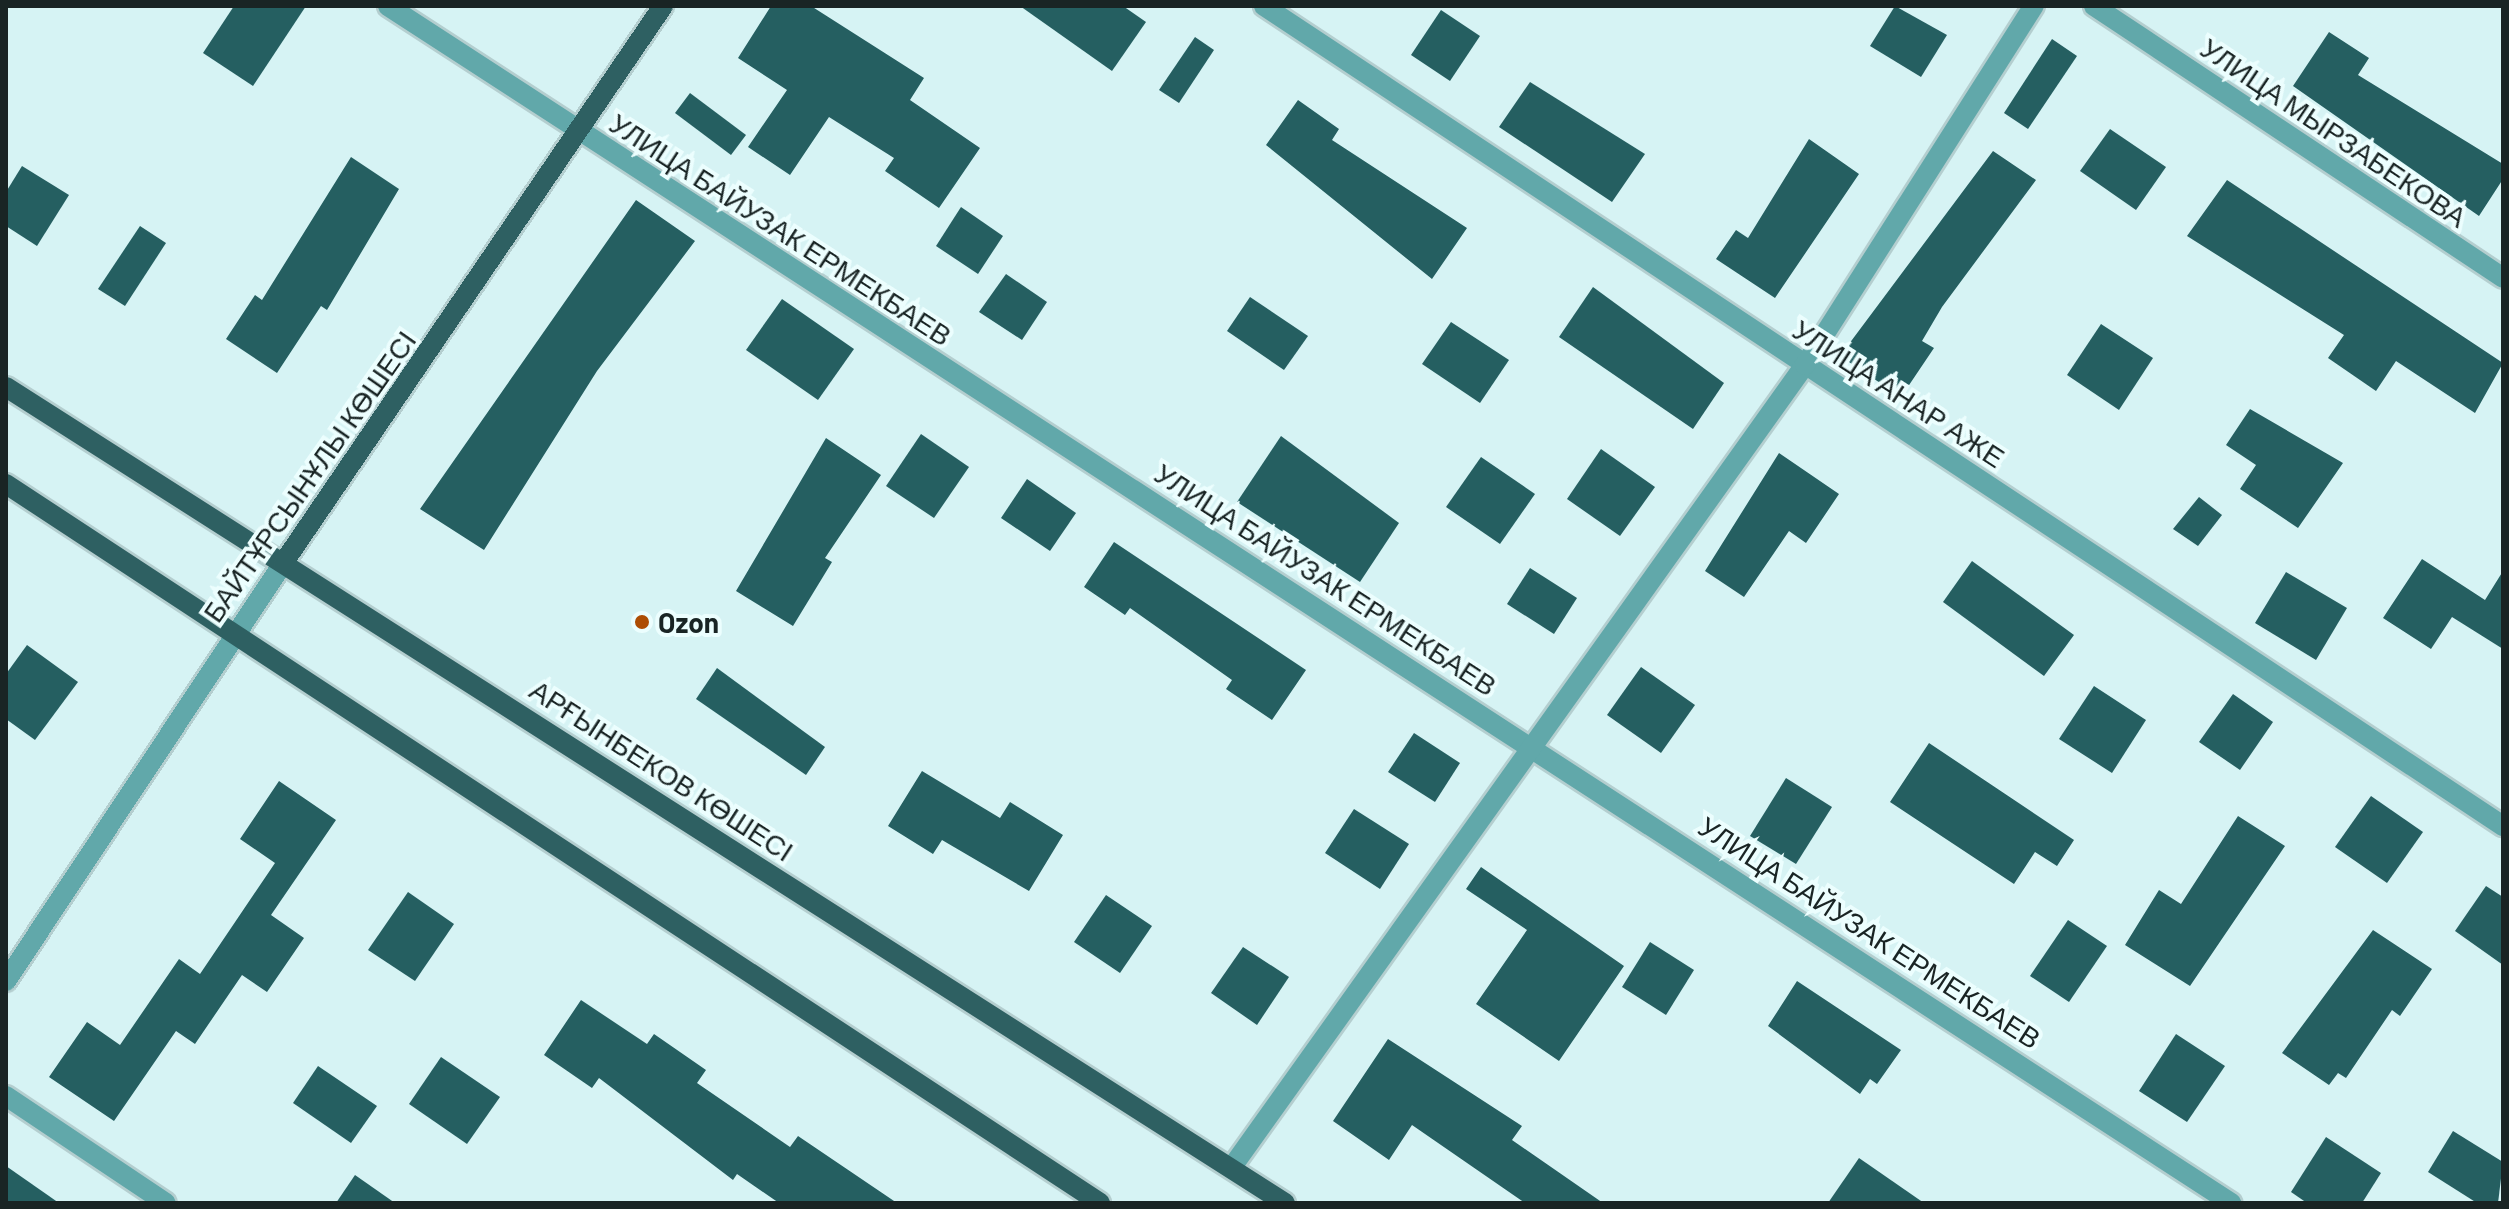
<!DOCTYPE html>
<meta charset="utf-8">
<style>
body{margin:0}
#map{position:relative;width:2509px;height:1209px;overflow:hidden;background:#d6f3f4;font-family:Barlow,sans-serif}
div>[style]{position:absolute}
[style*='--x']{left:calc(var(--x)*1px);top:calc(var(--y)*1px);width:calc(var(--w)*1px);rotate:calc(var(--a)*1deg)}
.building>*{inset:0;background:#255f61}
.roads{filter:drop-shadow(2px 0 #b4cecf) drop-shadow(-2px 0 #b4cecf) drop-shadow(0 2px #b4cecf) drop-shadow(0 -2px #b4cecf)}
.minor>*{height:20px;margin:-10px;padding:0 10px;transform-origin:10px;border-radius:10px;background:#61a8aa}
.major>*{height:20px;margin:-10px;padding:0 10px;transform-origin:10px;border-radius:10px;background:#2e6062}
.dots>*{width:22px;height:22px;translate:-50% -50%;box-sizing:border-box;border:4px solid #ecfefe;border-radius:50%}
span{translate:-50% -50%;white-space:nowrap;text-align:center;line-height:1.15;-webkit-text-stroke:8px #ecfefe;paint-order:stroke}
.street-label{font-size:28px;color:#192424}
.poi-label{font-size:28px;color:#192424;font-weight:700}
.left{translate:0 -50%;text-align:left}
.frame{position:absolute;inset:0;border:8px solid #192424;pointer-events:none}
</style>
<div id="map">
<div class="building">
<i style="clip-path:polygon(234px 6px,306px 6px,253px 86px,203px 53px)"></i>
<i style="clip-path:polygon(771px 6px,811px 6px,924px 78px,910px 100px,980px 148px,939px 208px,885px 171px,894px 158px,829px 117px,790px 175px,748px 147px,787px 90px,738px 58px)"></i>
<i style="clip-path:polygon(1020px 6px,1123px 6px,1146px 22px,1112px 71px)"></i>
<i style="clip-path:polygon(1895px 6px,1947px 35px,1921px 77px,1870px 46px)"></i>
<i style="clip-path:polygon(1441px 10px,1480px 36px,1450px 81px,1411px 55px)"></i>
<i style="clip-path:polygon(2329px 32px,2369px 58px,2358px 75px,2503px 164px,2503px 179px,2479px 216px,2293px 86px)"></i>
<i style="clip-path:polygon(1195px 37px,1214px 50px,1179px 103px,1159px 90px)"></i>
<i style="clip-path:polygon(2052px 39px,2077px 56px,2028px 129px,2004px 113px)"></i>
<i style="clip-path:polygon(1530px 82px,1645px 154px,1612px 202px,1499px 127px)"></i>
<i style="clip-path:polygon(690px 93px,746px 135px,731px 155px,675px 113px)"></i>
<i style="clip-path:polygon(1298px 100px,1339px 129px,1332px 140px,1467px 228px,1432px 279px,1266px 145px)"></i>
<i style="clip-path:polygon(2110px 129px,2166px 167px,2136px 210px,2080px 171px)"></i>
<i style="clip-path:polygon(1809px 139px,1859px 174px,1775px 298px,1716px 259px,1736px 230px,1748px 238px)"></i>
<i style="clip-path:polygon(1993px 151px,2036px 180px,1942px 307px,1922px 341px,1934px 348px,1901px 397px,1840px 356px)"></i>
<i style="clip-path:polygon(351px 157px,399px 189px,327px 310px,321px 306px,277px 373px,226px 339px,255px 295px,262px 300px)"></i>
<i style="clip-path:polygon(22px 166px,69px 195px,37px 246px,6px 226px,6px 192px)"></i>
<i style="clip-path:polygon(2227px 180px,2503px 363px,2475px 413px,2396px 361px,2376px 391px,2328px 358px,2344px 335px,2187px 236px)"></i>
<i style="clip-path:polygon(636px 200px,695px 241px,597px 371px,484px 550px,420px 509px)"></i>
<i style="clip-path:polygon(961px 207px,1003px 236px,978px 274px,936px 246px)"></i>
<i style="clip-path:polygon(140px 226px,166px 243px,125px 306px,98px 289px)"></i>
<i style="clip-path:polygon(1006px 274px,1047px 302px,1022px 340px,979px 312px)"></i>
<i style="clip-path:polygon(1593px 287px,1724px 383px,1693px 429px,1559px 337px)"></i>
<i style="clip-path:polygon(1250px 297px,1308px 336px,1284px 370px,1227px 331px)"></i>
<i style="clip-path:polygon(782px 299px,854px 349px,818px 400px,746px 350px)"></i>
<i style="clip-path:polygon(1451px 322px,1509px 360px,1480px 403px,1422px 364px)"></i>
<i style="clip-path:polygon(2101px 324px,2153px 358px,2119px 410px,2067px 375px)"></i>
<i style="clip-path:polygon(2250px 409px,2343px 463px,2298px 528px,2240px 489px,2256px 465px,2226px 445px)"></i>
<i style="clip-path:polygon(921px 434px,969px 467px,934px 518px,886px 486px)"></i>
<i style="clip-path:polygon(1281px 436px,1399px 523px,1360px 582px,1237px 502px)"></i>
<i style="clip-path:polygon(826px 438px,881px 475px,825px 558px,832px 562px,793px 626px,736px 591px)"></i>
<i style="clip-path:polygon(1601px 449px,1655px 487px,1620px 536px,1567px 499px)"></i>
<i style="clip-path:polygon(1779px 453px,1839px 494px,1806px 543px,1789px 531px,1744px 597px,1705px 571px)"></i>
<i style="clip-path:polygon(1481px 457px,1535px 494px,1500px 544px,1446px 507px)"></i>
<i style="clip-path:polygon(1027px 479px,1076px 513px,1050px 551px,1001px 518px)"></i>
<i style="clip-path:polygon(2199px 497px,2222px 515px,2198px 546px,2173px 529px)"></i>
<i style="clip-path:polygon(1114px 542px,1306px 670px,1272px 720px,1226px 689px,1232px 680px,1130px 608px,1125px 615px,1084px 587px)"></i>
<i style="clip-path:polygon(2422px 559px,2485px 600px,2503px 571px,2503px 649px,2452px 617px,2431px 649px,2383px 618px)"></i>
<i style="clip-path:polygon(1972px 561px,2074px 635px,2044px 676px,1943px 602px)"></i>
<i style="clip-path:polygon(1530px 568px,1577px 598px,1554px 634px,1507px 604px)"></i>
<i style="clip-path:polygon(2286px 572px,2347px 608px,2316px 660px,2255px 623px)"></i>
<i style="clip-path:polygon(27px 645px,78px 682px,35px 740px,6px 719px,6px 674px)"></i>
<i style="clip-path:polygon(1641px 667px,1695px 705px,1661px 753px,1607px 715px)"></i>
<i style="clip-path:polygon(717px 668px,825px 747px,806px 775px,696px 699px)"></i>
<i style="clip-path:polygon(2094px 686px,2146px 720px,2112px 773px,2059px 739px)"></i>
<i style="clip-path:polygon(2233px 694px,2273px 722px,2240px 770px,2199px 742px)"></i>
<i style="clip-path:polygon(1414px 733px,1460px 763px,1435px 802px,1388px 772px)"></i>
<i style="clip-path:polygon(1929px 743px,2074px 840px,2057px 866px,2035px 852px,2014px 884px,1890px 802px)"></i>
<i style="clip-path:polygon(922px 771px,1000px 818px,1010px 802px,1063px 835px,1029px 891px,942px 840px,933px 854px,888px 826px)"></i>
<i style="clip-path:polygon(1786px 778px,1832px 807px,1796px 864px,1750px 836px)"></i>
<i style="clip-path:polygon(279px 781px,336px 820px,271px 915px,304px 938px,267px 992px,242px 975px,195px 1044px,176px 1031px,114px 1121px,49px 1077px,87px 1022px,120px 1045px,179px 959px,200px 974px,275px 863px,240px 839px)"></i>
<i style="clip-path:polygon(2371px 796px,2423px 832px,2387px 883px,2335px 847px)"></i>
<i style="clip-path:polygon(1354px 809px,1409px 844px,1380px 889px,1325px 853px)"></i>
<i style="clip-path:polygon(2238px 816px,2285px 846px,2190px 986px,2125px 945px,2159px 890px,2181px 904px)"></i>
<i style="clip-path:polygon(1481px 867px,1624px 966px,1559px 1061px,1476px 1004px,1527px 930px,1466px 889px)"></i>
<i style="clip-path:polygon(2486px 886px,2503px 897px,2503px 965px,2455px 931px)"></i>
<i style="clip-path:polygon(408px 892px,454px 924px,415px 981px,368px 950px)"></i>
<i style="clip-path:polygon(1106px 895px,1152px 926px,1120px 973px,1074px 942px)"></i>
<i style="clip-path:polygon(2068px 920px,2107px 946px,2069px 1002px,2030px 976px)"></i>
<i style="clip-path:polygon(2373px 930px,2432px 969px,2400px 1016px,2392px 1010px,2346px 1078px,2338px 1073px,2329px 1085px,2282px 1053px)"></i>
<i style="clip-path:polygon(1650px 942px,1694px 970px,1666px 1015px,1622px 987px)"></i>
<i style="clip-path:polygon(1243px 947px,1289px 977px,1257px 1025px,1211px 993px)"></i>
<i style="clip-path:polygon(1797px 981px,1901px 1050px,1877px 1084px,1870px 1079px,1860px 1094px,1768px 1026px)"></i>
<i style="clip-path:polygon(581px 1000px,647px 1044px,654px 1034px,706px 1070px,697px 1083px,790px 1147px,798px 1136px,897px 1203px,779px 1203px,737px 1174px,733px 1180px,599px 1078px,592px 1088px,544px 1055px)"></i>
<i style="clip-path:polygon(2176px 1034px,2225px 1066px,2187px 1122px,2139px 1091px)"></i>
<i style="clip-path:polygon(1388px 1039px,1522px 1126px,1512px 1140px,1603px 1203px,1525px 1203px,1412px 1125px,1389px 1160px,1333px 1121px)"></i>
<i style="clip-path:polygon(441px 1057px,500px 1097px,467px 1144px,409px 1104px)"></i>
<i style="clip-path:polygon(318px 1066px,377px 1106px,351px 1143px,293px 1103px)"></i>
<i style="clip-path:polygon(2453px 1131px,2503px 1162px,2498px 1203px,2477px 1203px,2428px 1172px)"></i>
<i style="clip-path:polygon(2326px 1137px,2381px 1173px,2362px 1203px,2307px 1203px,2291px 1192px)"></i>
<i style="clip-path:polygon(1859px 1158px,1924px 1203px,1828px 1203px)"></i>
<i style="clip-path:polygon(6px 1166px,59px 1203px,6px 1203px)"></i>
<i style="clip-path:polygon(355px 1175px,395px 1203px,336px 1203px)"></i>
</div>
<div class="roads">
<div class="minor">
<i style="--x:388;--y:6;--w:2198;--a:33"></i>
<i style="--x:1264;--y:6;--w:1486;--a:33.5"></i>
<i style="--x:2094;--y:6;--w:491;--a:33.6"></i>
<i style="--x:6;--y:981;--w:503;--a:-56.44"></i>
<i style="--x:6;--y:1096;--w:192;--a:33.8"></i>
<i style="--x:1232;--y:1167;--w:986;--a:-54.46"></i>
<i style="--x:1805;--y:365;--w:426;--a:-57.5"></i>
</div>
<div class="major">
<i style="--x:6;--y:387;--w:1517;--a:32.54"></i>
<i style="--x:6;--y:484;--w:1309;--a:33.31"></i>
<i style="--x:284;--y:562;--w:673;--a:-55.72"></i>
</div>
</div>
<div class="dots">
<i style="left:642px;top:622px;background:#ad4d04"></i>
</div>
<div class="street-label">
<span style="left:2334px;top:132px;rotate:34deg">УЛИЦА МЫРЗАБЕКОВА</span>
<span style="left:781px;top:229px;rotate:33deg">УЛИЦА БАЙУЗАК ЕРМЕКБАЕВ</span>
<span style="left:1899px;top:393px;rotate:33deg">УЛИЦА АНАР АЖЕ</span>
<span style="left:309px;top:476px;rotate:-55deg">БАЙТҰРСЫНҰЛЫ КӨШЕСІ</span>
<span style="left:1326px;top:579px;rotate:33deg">УЛИЦА БАЙУЗАК ЕРМЕКБАЕВ</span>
<span style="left:662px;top:770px;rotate:33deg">АРҒЫНБЕКОВ КӨШЕСІ</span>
<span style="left:1870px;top:932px;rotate:33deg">УЛИЦА БАЙУЗАК ЕРМЕКБАЕВ</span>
</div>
<div class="poi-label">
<span class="left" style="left:658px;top:622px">Ozon</span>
</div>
<div class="frame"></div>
</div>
